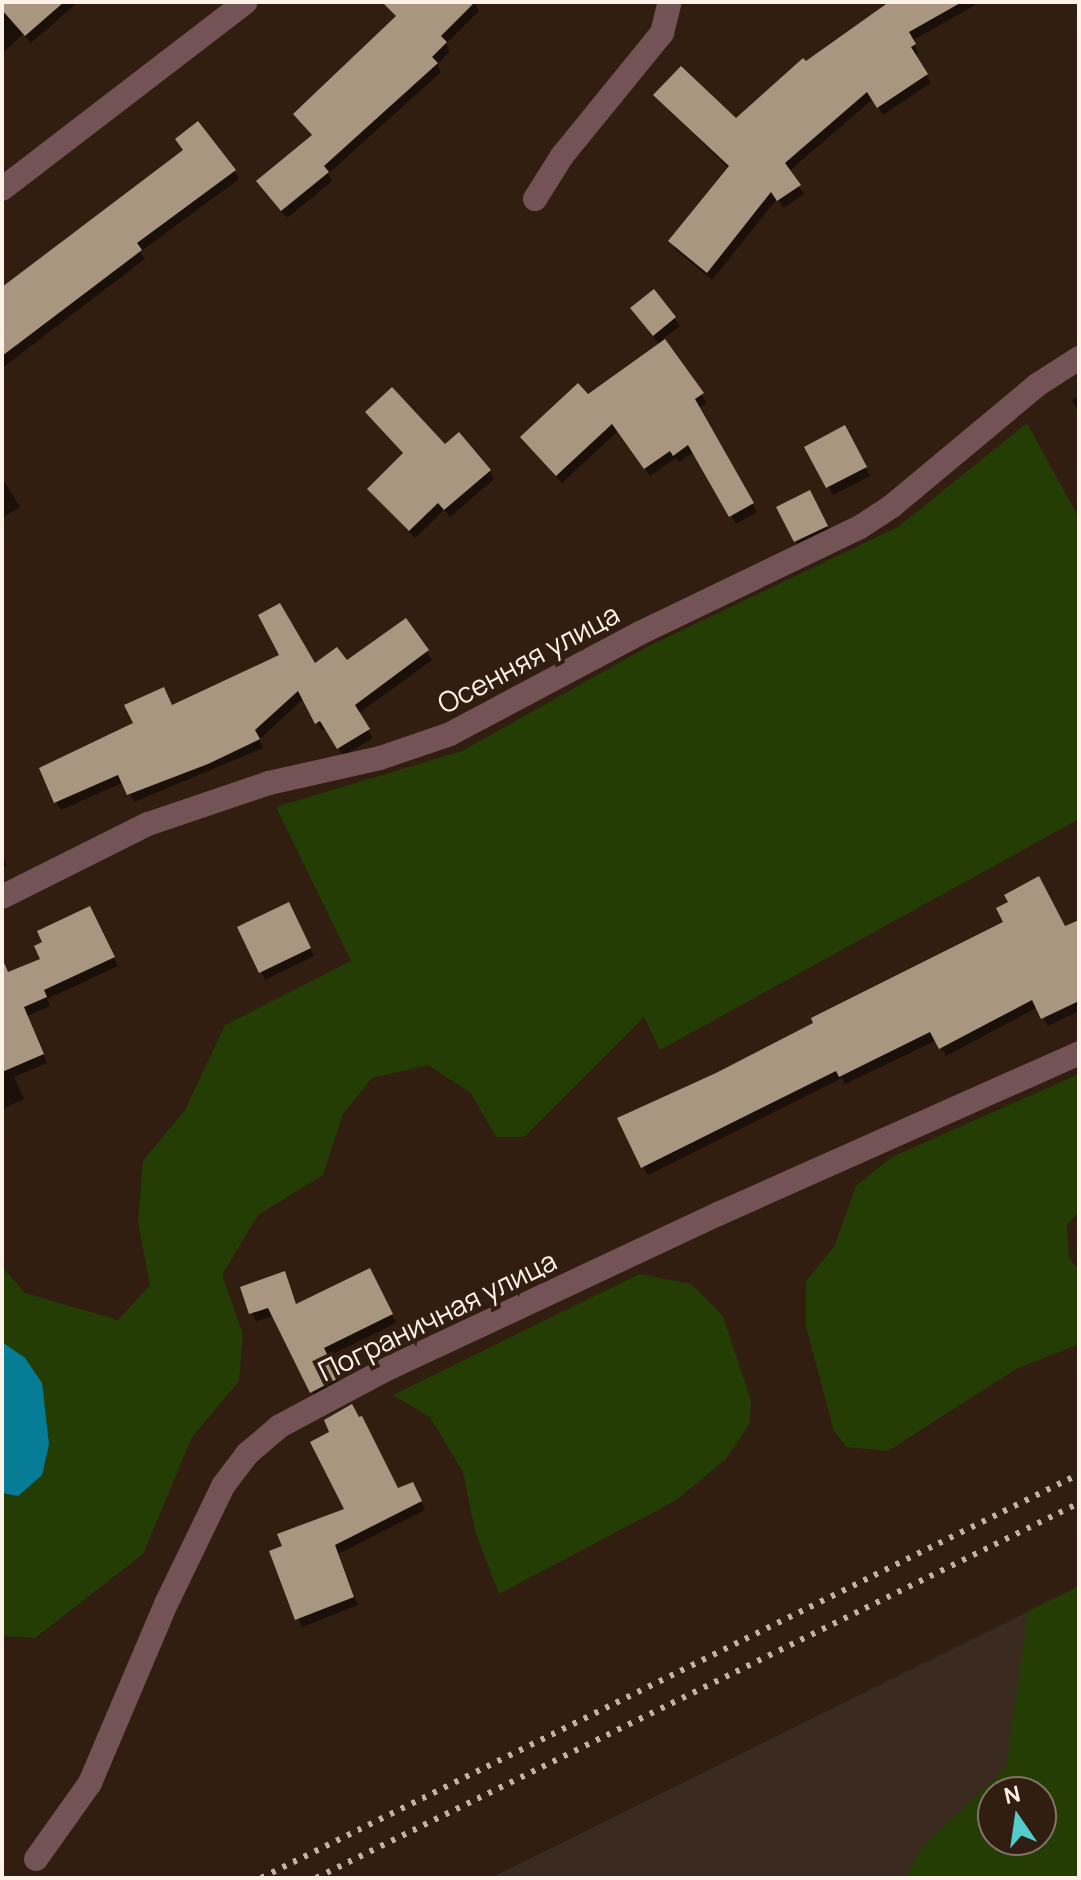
<!DOCTYPE html>
<meta charset="utf-8">
<style>
body{margin:0}
#map{position:relative;width:1081px;height:1880px;overflow:hidden;background:#311e11;font-family:Manrope,sans-serif}
div>[style]{position:absolute}
[style*='--x']{left:calc(var(--x)*1px);top:calc(var(--y)*1px);width:calc(var(--w)*1px);rotate:calc(var(--a)*1deg)}
.industrial>*{inset:0;background:#3a2a20}
.green>*{inset:0;background:#233d04}
.water>*{inset:0;background:#077c97}
.shadow>*{inset:0;background:#0007}
.building>*{inset:0;background:#a89680}
.minor>*{height:24px;margin:-12px;padding:0 12px;transform-origin:12px;border-radius:12px;background:#745357}
.rail>*{height:6px;margin-top:-3px;transform-origin:0;background:repeating-linear-gradient(90deg,#c0b2a7 0 4px,transparent 0 12px)}
span{translate:-50% -50%;white-space:nowrap;text-align:center;line-height:1.15;-webkit-text-stroke:8px #311e11;paint-order:stroke}
.street-label{font-size:28px;color:#fef1e8}
.frame{position:absolute;inset:0;border:4px solid #fef1e8;pointer-events:none}
.north{position:absolute;left:977px;top:1776px;width:80px;height:80px;box-sizing:border-box;background:#311e11;border:2px solid #837267;border-radius:50%;rotate:347deg;font-size:22px;font-weight:700;line-height:32px;text-align:center;color:#fef1e8}
.north::after{content:'';display:block;margin:auto;width:28px;height:36px;background:#52cdcc;clip-path:polygon(50% 0,100% 100%,50% 72%,0 100%)}
</style>
<div id="map">
<div class="industrial">
<i style="clip-path:polygon(evenodd,1079px 1586px,1079px 1878px,491px 1878px,757px 1746px,1079px 1586px,993px 1792px,1041px 1792px,1041px 1840px,993px 1840px,993px 1792px)"></i>
</div>
<div class="green">
<i style="clip-path:polygon(1027px 423px,1079px 518px,1079px 819px,660px 1050px,644px 1017px,524px 1137px,496px 1137px,471px 1093px,428px 1065px,372px 1078px,343px 1114px,323px 1175px,258px 1215px,222px 1275px,243px 1334px,239px 1381px,192px 1437px,143px 1554px,35px 1638px,2px 1636px,2px 1267px,25px 1293px,118px 1320px,150px 1285px,138px 1222px,143px 1161px,185px 1110px,225px 1025px,351px 961px,276px 807px,462px 751px,649px 646px,898px 527px)"></i>
<i style="clip-path:polygon(1079px 1074px,1079px 1211px,1067px 1225px,1069px 1257px,1079px 1271px,1079px 1344px,1016px 1369px,888px 1451px,847px 1447px,834px 1431px,806px 1327px,806px 1281px,834px 1247px,856px 1186px,892px 1157px)"></i>
<i style="clip-path:polygon(639px 1274px,691px 1284px,723px 1316px,751px 1400px,750px 1423px,726px 1459px,675px 1501px,499px 1594px,475px 1531px,463px 1472px,430px 1417px,393px 1395px)"></i>
<i style="clip-path:polygon(evenodd,1079px 1586px,1079px 1878px,905px 1878px,923px 1846px,1006px 1768px,1028px 1611px,1079px 1586px,993px 1792px,1041px 1792px,1041px 1840px,993px 1840px,993px 1792px)"></i>
</div>
<div class="water">
<i style="clip-path:polygon(2px 1342px,25px 1358px,42px 1383px,49px 1444px,42px 1475px,18px 1496px,2px 1493px)"></i>
</div>
<div class="shadow">
<i style="clip-path:polygon(2px 2px,78px 2px,31px 43px,23px 34px,2px 54px)"></i>
<i style="clip-path:polygon(402px 2px,474px 2px,479px 11px,446px 44px,450px 51px,437px 65px,441px 72px,328px 174px,332px 181px,287px 218px,263px 189px,313px 137px,296px 114px,398px 18px)"></i>
<i style="clip-path:polygon(893px 2px,973px 2px,975px 5px,912px 41px,919px 53px,914px 56px,931px 83px,883px 115px,873px 99px,788px 172px,804px 194px,784px 208px,777px 199px,712px 280px,675px 249px,671px 241px,729px 169px,656px 96px,736px 121px,805px 64px)"></i>
<i style="clip-path:polygon(184px 151px,234px 171px,239px 179px,140px 252px,145px 259px,2px 368px,2px 287px,63px 246px,61px 242px)"></i>
<i style="clip-path:polygon(654px 292px,680px 326px,663px 339px,707px 403px,698px 408px,757px 512px,736px 524px,694px 452px,679px 462px,676px 458px,650px 476px,618px 431px,562px 483px,522px 437px,660px 345px,638px 317px)"></i>
<i style="clip-path:polygon(1079px 396px,1079px 412px,1072px 400px)"></i>
<i style="clip-path:polygon(367px 412px,445px 447px,490px 471px,494px 479px,450px 517px,444px 510px,415px 538px,370px 490px,404px 455px)"></i>
<i style="clip-path:polygon(844px 428px,870px 476px,833px 495px,807px 448px)"></i>
<i style="clip-path:polygon(2px 478px,20px 507px,2px 518px)"></i>
<i style="clip-path:polygon(814px 500px,831px 535px,800px 549px,779px 508px)"></i>
<i style="clip-path:polygon(405px 621px,432px 660px,358px 714px,373px 738px,343px 756px,327px 728px,322px 731px,304px 698px,259px 740px,263px 748px,134px 802px,124px 782px,61px 810px,56px 802px,172px 707px,314px 666px,347px 663px)"></i>
<i style="clip-path:polygon(2px 852px,7px 866px,2px 867px)"></i>
<i style="clip-path:polygon(293px 913px,314px 956px,265px 980px,240px 928px)"></i>
<i style="clip-path:polygon(94px 916px,118px 966px,47px 999px,50px 1006px,27px 1016px,47px 1063px,14px 1077px,24px 1099px,2px 1109px,2px 977px,42px 960px)"></i>
<i style="clip-path:polygon(1079px 922px,1079px 1011px,1048px 1026px,1038px 1007px,946px 1056px,937px 1040px,845px 1084px,842px 1078px,648px 1175px,643px 1167px)"></i>
<i style="clip-path:polygon(374px 1278px,396px 1323px,327px 1357px,342px 1386px,317px 1400px,274px 1315px,256px 1322px,242px 1288px,288px 1282px,297px 1306px)"></i>
<i style="clip-path:polygon(417px 1493px,425px 1510px,338px 1554px,358px 1605px,302px 1627px,271px 1552px)"></i>
</div>
<div class="building">
<i style="clip-path:polygon(2px 2px,64px 2px,25px 36px,2px 10px)"></i>
<i style="clip-path:polygon(382px 2px,475px 2px,441px 36px,447px 42px,432px 57px,438px 63px,324px 166px,329px 172px,281px 211px,256px 181px,312px 135px,293px 114px,396px 16px)"></i>
<i style="clip-path:polygon(889px 2px,962px 2px,909px 32px,916px 44px,911px 47px,928px 74px,877px 108px,867px 92px,785px 163px,801px 185px,777px 201px,771px 192px,707px 273px,668px 241px,729px 166px,653px 95px,681px 66px,736px 118px,803px 58px,806px 61px)"></i>
<i style="clip-path:polygon(198px 121px,236px 170px,137px 243px,142px 250px,2px 356px,2px 287px,183px 150px,175px 139px)"></i>
<i style="clip-path:polygon(654px 289px,676px 317px,653px 336px,630px 308px)"></i>
<i style="clip-path:polygon(665px 339px,704px 393px,695px 399px,754px 503px,729px 517px,688px 445px,673px 456px,670px 451px,644px 469px,612px 424px,556px 476px,520px 437px,578px 383px,588px 394px)"></i>
<i style="clip-path:polygon(392px 387px,445px 444px,459px 432px,491px 470px,444px 510px,438px 503px,409px 531px,367px 489px,403px 453px,365px 412px)"></i>
<i style="clip-path:polygon(845px 425px,867px 467px,826px 488px,804px 447px)"></i>
<i style="clip-path:polygon(810px 490px,828px 526px,794px 542px,776px 507px)"></i>
<i style="clip-path:polygon(280px 603px,315px 663px,337px 647px,347px 660px,406px 618px,429px 650px,355px 705px,370px 729px,337px 749px,320px 721px,315px 724px,298px 691px,255px 730px,260px 739px,208px 764px,127px 795px,118px 775px,54px 803px,39px 768px,133px 723px,124px 705px,164px 687px,172px 705px,279px 655px,258px 615px)"></i>
<i style="clip-path:polygon(1039px 876px,1065px 926px,1079px 920px,1079px 1001px,1041px 1019px,1032px 1000px,939px 1049px,930px 1032px,839px 1077px,836px 1071px,641px 1168px,617px 1118px,716px 1073px,813px 1023px,811px 1018px,1003px 922px,996px 908px,1008px 902px,1004px 895px)"></i>
<i style="clip-path:polygon(289px 902px,311px 948px,259px 973px,237px 927px)"></i>
<i style="clip-path:polygon(90px 906px,115px 957px,44px 990px,47px 997px,24px 1007px,44px 1054px,2px 1072px,2px 958px,8px 972px,40px 959px,34px 946px,42px 942px,37px 931px)"></i>
<i style="clip-path:polygon(370px 1268px,393px 1314px,324px 1348px,339px 1378px,310px 1393px,268px 1308px,249px 1314px,240px 1287px,285px 1271px,296px 1304px)"></i>
<i style="clip-path:polygon(352px 1404px,359px 1417px,362px 1416px,398px 1488px,413px 1482px,422px 1501px,335px 1545px,354px 1597px,295px 1620px,269px 1551px,282px 1546px,277px 1534px,344px 1509px,310px 1442px,329px 1432px,324px 1420px)"></i>
</div>
<div class="minor">
<i style="--x:2;--y:189;--w:307;--a:-37.5"></i>
<i style="--x:535;--y:199;--w:51;--a:-57.9"></i>
<i style="--x:562;--y:156;--w:159;--a:-50.9"></i>
<i style="--x:662;--y:33;--w:32;--a:-76"></i>
<i style="--x:2;--y:897;--w:163;--a:-26.6"></i>
<i style="--x:148;--y:824;--w:128;--a:-18.7"></i>
<i style="--x:269;--y:783;--w:114;--a:-12.7"></i>
<i style="--x:380;--y:758;--w:74;--a:-18.9"></i>
<i style="--x:450;--y:734;--w:215;--a:-28"></i>
<i style="--x:640;--y:633;--w:244;--a:-25.7"></i>
<i style="--x:860;--y:527;--w:38;--a:-33"></i>
<i style="--x:892;--y:506;--w:189;--a:-39.8"></i>
<i style="--x:1037;--y:385;--w:50;--a:-32.7"></i>
<i style="--x:36;--y:1859;--w:93;--a:-54.6"></i>
<i style="--x:90;--y:1783;--w:197;--a:-67"></i>
<i style="--x:167;--y:1602;--w:129;--a:-64.2"></i>
<i style="--x:223;--y:1486;--w:40;--a:-53"></i>
<i style="--x:247;--y:1454;--w:43;--a:-40.3"></i>
<i style="--x:280;--y:1426;--w:119;--a:-28.1"></i>
<i style="--x:385;--y:1370;--w:368;--a:-25.1"></i>
<i style="--x:718;--y:1214;--w:395;--a:-24"></i>
</div>
<div class="rail">
<i style="--x:261;--y:1878;--w:912;--a:-26.28"></i>
<i style="--x:316;--y:1878;--w:850;--a:-26.17"></i>
</div>
<div class="street-label">
<span style="left:528px;top:658px;rotate:-28deg">Осенняя улица</span>
<span style="left:437px;top:1315px;rotate:-26deg">Пограничная улица</span>
</div>
<div class="frame"></div>
<div class="north">N</div>
</div>
